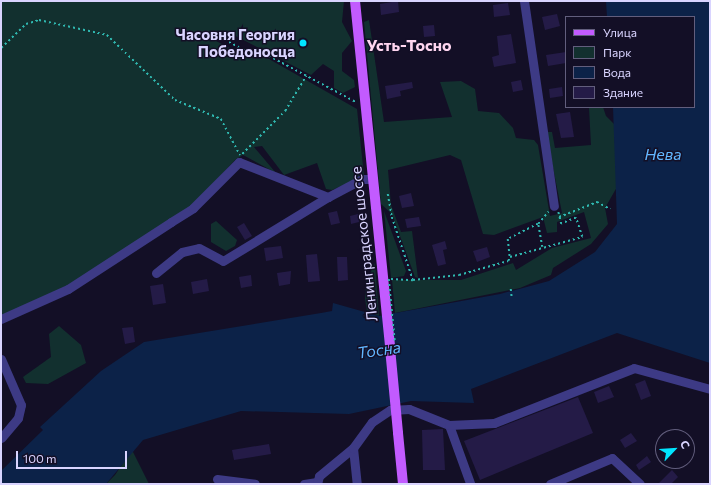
<!DOCTYPE html>
<meta charset="utf-8">
<style>
body{margin:0}
#map{position:relative;width:711px;height:485px;overflow:hidden;background:#130f26;font-family:Commissioner,sans-serif}
div>[style]{position:absolute}
[style*='--x']{left:calc(var(--x)*1px);top:calc(var(--y)*1px);width:calc(var(--w)*1px);rotate:calc(var(--a)*1deg)}
.green>*{inset:0;background:#12302f}
.water>*{inset:0;background:#0c2248}
.building>*{inset:0;background:#241b47}
.path>*{height:1.5px;margin-top:-0.75px;transform-origin:0;background:repeating-linear-gradient(90deg,#2fb8b0 0 2px,transparent 0 5px)}
.minor>*{height:9px;margin:-4.5px;padding:0 4.5px;transform-origin:4.5px;border-radius:4.5px;background:#3d3a85}
.major>*{height:10px;margin:-5px;padding:0 5px;transform-origin:5px;border-radius:5px;background:#c25bff}
.path-bridge>*{height:1.5px;margin-top:-0.75px;transform-origin:0;background:repeating-linear-gradient(90deg,#2fb8b0 0 2px,transparent 0 5px)}
.major-bridge>*{height:10px;margin:-5px;padding:0 5px;transform-origin:5px;border-radius:5px;background:#c25bff}
.dots>*{width:11px;height:11px;translate:-50% -50%;box-sizing:border-box;border:2px solid #130f26;border-radius:50%}
span{translate:-50% -50%;white-space:nowrap;text-align:center;line-height:1.15;-webkit-text-stroke:3px #130f26;paint-order:stroke}
.poi-label{font-size:15px;color:#d9d4ff;font-weight:700}
.right{translate:-100% -50%;text-align:right}
.street-label{font-size:15px;color:#d9d4ff}
.neighbourhood-label{font-size:16px;color:#ffd6f0;font-weight:700}
.water-label{font-size:16px;color:#62b6ff;font-style:italic}
.frame{position:absolute;inset:0;border:2px solid #d9d4ff;pointer-events:none}
.legend{position:absolute;left:565px;top:16px;width:130px;height:92px;box-sizing:border-box;background:#130f26;border:1px solid #625e7d;margin:0;padding:5px 7px;list-style:none;font-size:12px;color:#d9d4ff}
.legend li{display:flex;align-items:center;gap:8px;height:20px}
.legend b{width:20px;border:1px solid #625e7d}
.north{position:absolute;left:655px;top:429px;width:40px;height:40px;box-sizing:border-box;background:#130f26;border:1px solid #625e7d;border-radius:50%;rotate:65deg;font-size:11px;font-weight:700;line-height:16px;text-align:center;color:#d9d4ff}
.north::after{content:'';display:block;margin:auto;width:14px;height:18px;background:#00e5ff;clip-path:polygon(50% 0,100% 100%,50% 72%,0 100%)}
.scale{position:absolute;left:16px;top:451px;width:111px;height:18px;box-sizing:border-box;border:2px solid #d9d4ff;border-top:0;padding-left:5px;font-size:12px;line-height:14px;white-space:nowrap;color:#d9d4ff;-webkit-text-stroke:3px #130f26;paint-order:stroke}
</style>
<div id="map">
<div class="green">
<i style="clip-path:polygon(1px 1px,344px 1px,342px 22px,352px 41px,342px 53px,342px 71px,354px 80px,355px 87px,343px 93px,334px 88px,334px 71px,323px 64px,311px 75px,226px 31px,216px 41px,238px 52px,269px 59px,357px 109px,364px 176px,332px 190px,326px 189px,317px 163px,284px 175px,262px 146px,254px 147px,276px 173px,243px 155px,235px 160px,193px 205px,67px 287px,1px 316px)"></i>
<i style="clip-path:polygon(369px 20px,384px 122px,452px 117px,440px 82px,461px 81px,475px 89px,478px 111px,499px 113px,513px 128px,516px 138px,534px 140px,538px 145px,550px 216px,562px 213px,546px 132px,552px 132px,555px 148px,591px 145px,589px 108px,603px 107px,606px 116px,614px 124px,617px 187px,605px 208px,608px 224px,591px 244px,553px 268px,551px 275px,520px 288px,395px 313px,392px 280px,461px 280px,513px 263px,516px 270px,552px 248px,591px 238px,584px 212px,557px 222px,557px 232px,547px 233px,543px 217px,494px 235px,483px 234px,461px 160px,450px 155px,388px 170px,391px 205px,401px 232px,412px 231px,418px 278px,415px 277px,392px 214px,381px 204px,364px 22px)"></i>
<i style="clip-path:polygon(384px 211px,406px 271px,404px 276px,391px 278px)"></i>
<i style="clip-path:polygon(216px 221px,237px 240px,235px 246px,226px 251px,211px 242px,211px 224px)"></i>
<i style="clip-path:polygon(375px 263px,379px 316px,367px 311px,365px 299px,366px 282px)"></i>
<i style="clip-path:polygon(59px 326px,81px 345px,86px 363px,48px 384px,26px 383px,23px 377px,51px 357px,49px 334px)"></i>
<i style="clip-path:polygon(132px 450px,149px 484px,106px 484px,115px 475px)"></i>
</div>
<div class="water">
<i style="clip-path:polygon(606px 1px,710px 1px,710px 363px,617px 333px,471px 389px,474px 403px,411px 401px,349px 414px,241px 411px,143px 440px,106px 484px,1px 484px,1px 471px,43px 430px,40px 427px,101px 371px,144px 342px,321px 313px,332px 311px,333px 303px,379px 316px,500px 294px,549px 281px,595px 252px,617px 224px,613px 107px,694px 107px,694px 17px,607px 17px)"></i>
</div>
<div class="building">
<i style="clip-path:polygon(398px 1px,399px 12px,381px 15px,380px 4px)"></i>
<i style="clip-path:polygon(508px 3px,510px 15px,494px 17px,493px 5px)"></i>
<i style="clip-path:polygon(557px 14px,560px 26px,545px 30px,542px 17px)"></i>
<i style="clip-path:polygon(434px 25px,435px 36px,424px 37px,423px 26px)"></i>
<i style="clip-path:polygon(511px 34px,516px 63px,494px 67px,492px 57px,499px 55px,497px 36px)"></i>
<i style="clip-path:polygon(566px 52px,566px 63px,548px 66px,546px 55px)"></i>
<i style="clip-path:polygon(521px 80px,523px 90px,513px 92px,511px 82px)"></i>
<i style="clip-path:polygon(412px 82px,413px 88px,400px 91px,401px 96px,387px 99px,385px 86px)"></i>
<i style="clip-path:polygon(562px 87px,563px 96px,550px 98px,549px 89px)"></i>
<i style="clip-path:polygon(570px 112px,574px 137px,561px 138px,556px 114px)"></i>
<i style="clip-path:polygon(411px 193px,414px 206px,402px 208px,399px 196px)"></i>
<i style="clip-path:polygon(337px 211px,340px 223px,331px 225px,328px 213px)"></i>
<i style="clip-path:polygon(358px 214px,359px 222px,351px 224px,350px 216px)"></i>
<i style="clip-path:polygon(419px 217px,421px 226px,407px 228px,405px 219px)"></i>
<i style="clip-path:polygon(244px 223px,252px 236px,245px 240px,237px 227px)"></i>
<i style="clip-path:polygon(445px 241px,447px 249px,443px 250px,446px 264px,438px 266px,432px 245px)"></i>
<i style="clip-path:polygon(281px 246px,283px 258px,266px 261px,264px 248px)"></i>
<i style="clip-path:polygon(487px 247px,490px 257px,477px 262px,473px 251px)"></i>
<i style="clip-path:polygon(317px 254px,320px 281px,308px 282px,306px 255px)"></i>
<i style="clip-path:polygon(337px 257px,347px 257px,348px 280px,338px 281px)"></i>
<i style="clip-path:polygon(291px 271px,290px 284px,279px 286px,277px 273px)"></i>
<i style="clip-path:polygon(251px 275px,252px 286px,241px 288px,239px 277px)"></i>
<i style="clip-path:polygon(207px 279px,209px 291px,193px 294px,191px 282px)"></i>
<i style="clip-path:polygon(163px 284px,166px 303px,153px 305px,150px 286px)"></i>
<i style="clip-path:polygon(133px 327px,135px 342px,125px 344px,122px 328px)"></i>
<i style="clip-path:polygon(645px 380px,651px 396px,641px 400px,635px 384px)"></i>
<i style="clip-path:polygon(609px 386px,614px 397px,598px 403px,594px 392px)"></i>
<i style="clip-path:polygon(578px 397px,593px 433px,480px 480px,464px 441px)"></i>
<i style="clip-path:polygon(443px 429px,445px 470px,423px 470px,422px 430px)"></i>
<i style="clip-path:polygon(631px 433px,637px 441px,625px 448px,620px 440px)"></i>
<i style="clip-path:polygon(269px 444px,271px 454px,234px 460px,232px 450px)"></i>
<i style="clip-path:polygon(647px 456px,651px 462px,639px 470px,636px 465px)"></i>
<i style="clip-path:polygon(672px 470px,678px 477px,671px 484px,658px 484px)"></i>
</div>
<div class="path">
<i style="--x:231;--y:38;--w:4;--a:117"></i>
<i style="--x:229;--y:42;--w:17;--a:28"></i>
<i style="--x:244;--y:50;--w:26;--a:13"></i>
<i style="--x:269;--y:56;--w:98;--a:27.9"></i>
<i style="--x:1;--y:48;--w:35;--a:-44"></i>
<i style="--x:26;--y:24;--w:14;--a:-17"></i>
<i style="--x:39;--y:20;--w:70;--a:12.4"></i>
<i style="--x:107;--y:35;--w:94;--a:43.7"></i>
<i style="--x:175;--y:100;--w:50;--a:22.4"></i>
<i style="--x:221;--y:119;--w:41;--a:62.2"></i>
<i style="--x:242;--y:154;--w:61;--a:-45"></i>
<i style="--x:285;--y:111;--w:41;--a:-59"></i>
<i style="--x:388;--y:194;--w:23;--a:80"></i>
<i style="--x:392;--y:217;--w:66;--a:71.6"></i>
<i style="--x:413;--y:280;--w:46;--a:-6.2"></i>
<i style="--x:459;--y:275;--w:51;--a:-15.9"></i>
<i style="--x:508;--y:261;--w:4;--a:-63"></i>
<i style="--x:559;--y:217;--w:41;--a:-21.5"></i>
<i style="--x:597;--y:202;--w:15;--a:28"></i>
<i style="--x:538;--y:224;--w:16;--a:-50"></i>
<i style="--x:542;--y:247;--w:23;--a:-100"></i>
<i style="--x:538;--y:224;--w:34;--a:153"></i>
<i style="--x:508;--y:239;--w:18;--a:84"></i>
<i style="--x:510;--y:257;--w:75;--a:-15.5"></i>
<i style="--x:582;--y:237;--w:20;--a:-108"></i>
<i style="--x:576;--y:218;--w:16;--a:158"></i>
<i style="--x:561;--y:224;--w:12;--a:-104"></i>
<i style="--x:391;--y:279;--w:22;--a:3"></i>
<i style="--x:511;--y:289;--w:10;--a:84"></i>
</div>
<div class="minor">
<i style="--x:524;--y:1;--w:207;--a:81.7"></i>
<i style="--x:156;--y:273;--w:33;--a:-39"></i>
<i style="--x:182;--y:252;--w:17;--a:-13"></i>
<i style="--x:199;--y:248;--w:27;--a:28"></i>
<i style="--x:223;--y:261;--w:123;--a:-31.4"></i>
<i style="--x:328;--y:197;--w:38;--a:-28"></i>
<i style="--x:362;--y:179;--w:10;--a:0"></i>
<i style="--x:1;--y:319;--w:73;--a:-24.1"></i>
<i style="--x:68;--y:289;--w:123;--a:-33"></i>
<i style="--x:171;--y:222;--w:26;--a:-32"></i>
<i style="--x:193;--y:208;--w:65;--a:-45"></i>
<i style="--x:239;--y:162;--w:96;--a:21.5"></i>
<i style="--x:1;--y:359;--w:50;--a:66.5"></i>
<i style="--x:21;--y:405;--w:13;--a:103"></i>
<i style="--x:18;--y:418;--w:26;--a:130"></i>
<i style="--x:449;--y:425;--w:62;--a:70.1"></i>
<i style="--x:353;--y:448;--w:36;--a:84"></i>
<i style="--x:217;--y:479;--w:38;--a:7"></i>
<i style="--x:304;--y:484;--w:13;--a:-9"></i>
<i style="--x:317;--y:484;--w:8;--a:-76"></i>
<i style="--x:319;--y:476;--w:44;--a:-39.5"></i>
<i style="--x:353;--y:448;--w:32;--a:-54"></i>
<i style="--x:372;--y:422;--w:22;--a:-34"></i>
<i style="--x:390;--y:410;--w:19;--a:-3"></i>
<i style="--x:409;--y:409;--w:43;--a:21.8"></i>
<i style="--x:449;--y:425;--w:45;--a:-2.5"></i>
<i style="--x:494;--y:423;--w:150;--a:-21.4"></i>
<i style="--x:634;--y:368;--w:79;--a:15.4"></i>
<i style="--x:550;--y:484;--w:67;--a:-22.8"></i>
<i style="--x:612;--y:458;--w:38;--a:43"></i>
</div>
<div class="major">
<i style="--x:355;--y:1;--w:349;--a:84.2"></i>
<i style="--x:398;--y:433;--w:51;--a:84.4"></i>
</div>
<div class="path-bridge">
<i style="--x:389;--y:279;--w:62;--a:84.5"></i>
</div>
<div class="major-bridge">
<i style="--x:390;--y:348;--w:85;--a:84.6"></i>
</div>
<div class="dots">
<i style="left:303px;top:43px;background:#00e5ff"></i>
</div>
<div class="poi-label">
<span class="right" style="left:295px;top:43px">Часовня Георгия<br>Победоносца</span>
</div>
<div class="street-label">
<span style="left:364px;top:244px;rotate:-96deg">Ленинградское шоссе</span>
</div>
<div class="neighbourhood-label">
<span style="left:409px;top:45px">Усть-Тосно</span>
</div>
<div class="water-label">
<span style="left:663px;top:154px">Нева</span>
<span style="left:379px;top:350px;rotate:-8deg">Тосна</span>
</div>
<div class="frame"></div>
<ul class="legend">
<li><b style="height:5px;background:#c25bff"></b>Улица</li>
<li><b style="height:11px;background:#12302f"></b>Парк</li>
<li><b style="height:11px;background:#0c2248"></b>Вода</li>
<li><b style="height:11px;background:#241b47"></b>Здание</li>
</ul>
<div class="north">С</div>
<div class="scale">100 m</div>
</div>
